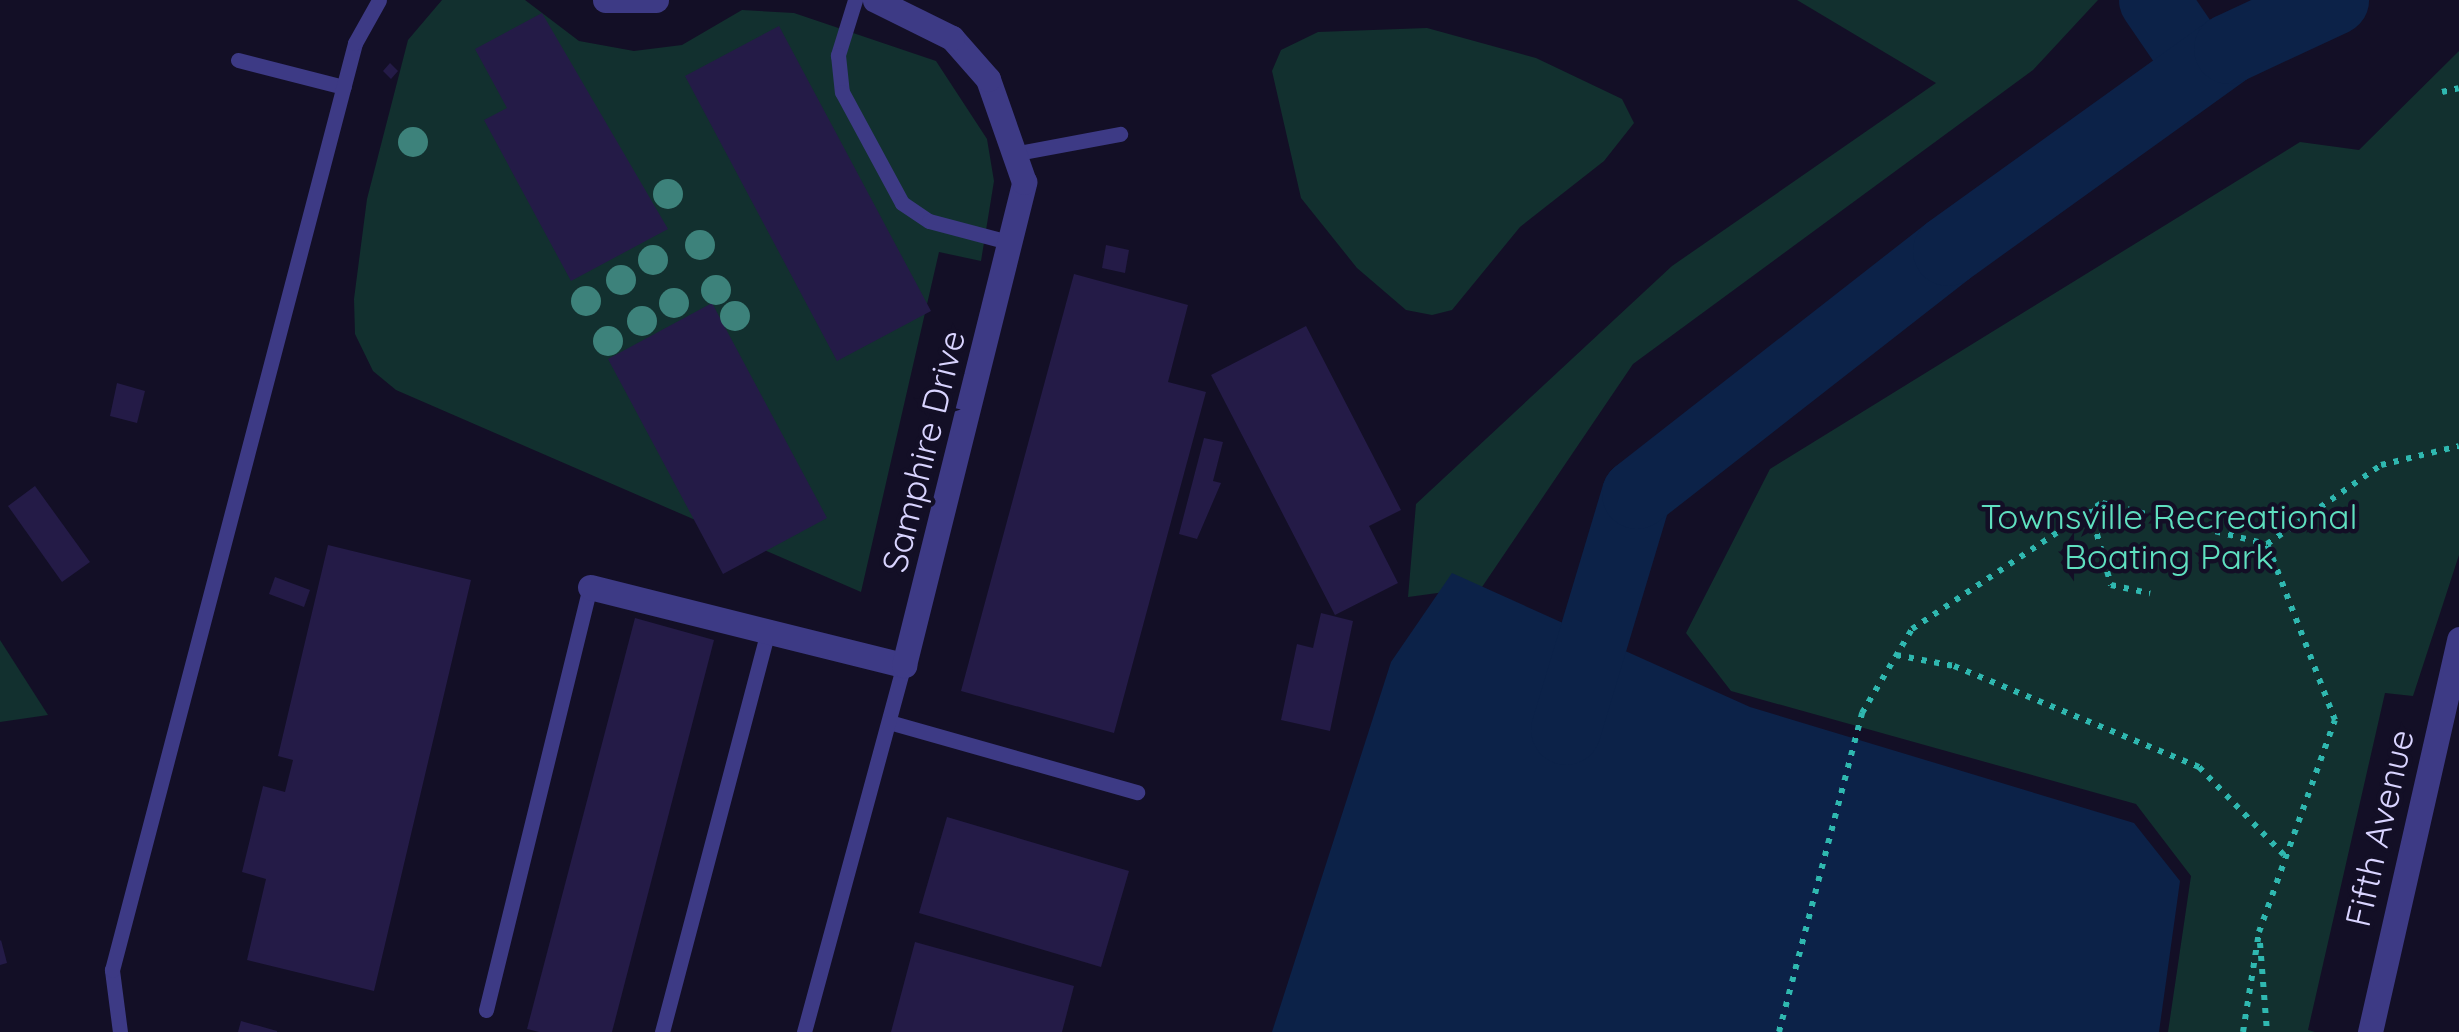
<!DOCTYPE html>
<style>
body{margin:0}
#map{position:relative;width:2459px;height:1032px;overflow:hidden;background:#130f26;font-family:Quicksand,sans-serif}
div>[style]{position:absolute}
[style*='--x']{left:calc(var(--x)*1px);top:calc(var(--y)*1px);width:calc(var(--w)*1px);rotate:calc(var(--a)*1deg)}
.green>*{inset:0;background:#12302f}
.water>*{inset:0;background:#0c2248}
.river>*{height:70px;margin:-35px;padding:0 35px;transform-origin:35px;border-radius:35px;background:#0c2248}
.building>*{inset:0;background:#241b47}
.path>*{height:6px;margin-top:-3px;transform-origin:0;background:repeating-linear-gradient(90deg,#2fb8b0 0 5px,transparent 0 13px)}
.lane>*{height:15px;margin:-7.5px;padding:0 7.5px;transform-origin:7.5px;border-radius:7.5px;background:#3d3a85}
.street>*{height:25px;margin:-12.5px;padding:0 12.5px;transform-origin:12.5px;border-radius:12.5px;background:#3d3a85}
.trees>*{width:30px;height:30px;margin:-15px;border-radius:50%;background:#3d827b}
span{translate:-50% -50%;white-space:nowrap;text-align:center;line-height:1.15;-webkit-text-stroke:9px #130f26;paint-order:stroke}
.street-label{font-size:35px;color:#d9d4ff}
.park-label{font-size:35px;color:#5fe0c0}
</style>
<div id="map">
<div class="green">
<i style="clip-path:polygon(442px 0,525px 0,579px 41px,634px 51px,682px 45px,742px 10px,794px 13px,936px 61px,987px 139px,994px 181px,981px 261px,939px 252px,861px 592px,396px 390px,373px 371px,355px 334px,354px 299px,367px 199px,408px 40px)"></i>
<i style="clip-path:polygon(1797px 0,2098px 0,2033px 70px,1633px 364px,1482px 587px,1408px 597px,1416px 504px,1672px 266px,1936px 83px)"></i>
<i style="clip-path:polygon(1427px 28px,1536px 58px,1622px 99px,1634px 123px,1604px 161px,1520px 227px,1452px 310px,1432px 315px,1406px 310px,1357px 268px,1301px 198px,1272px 71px,1281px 50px,1318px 32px)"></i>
<i style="clip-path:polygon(2459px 51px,2459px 555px,2413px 696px,2385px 693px,2308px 1030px,2315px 1032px,2168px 1032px,2191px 876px,2136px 804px,1731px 691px,1686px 633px,1770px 469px,2300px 142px,2359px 150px)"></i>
<i style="clip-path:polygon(0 640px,48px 715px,0 722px)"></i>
</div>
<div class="water">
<i style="clip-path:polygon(1452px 573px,1750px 707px,2134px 823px,2180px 881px,2159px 1032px,1272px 1032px,1391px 662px)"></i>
</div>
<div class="river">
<i style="--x:2154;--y:0;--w:83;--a:55.7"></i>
<i style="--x:1566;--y:730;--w:246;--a:-73.3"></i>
<i style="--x:1637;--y:494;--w:395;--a:-38"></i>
<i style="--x:1948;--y:251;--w:346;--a:-35.7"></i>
<i style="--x:2229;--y:49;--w:116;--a:-25"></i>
</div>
<div class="building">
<i style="clip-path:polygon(542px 13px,668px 229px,571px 281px,484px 120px,507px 108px,475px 49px)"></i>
<i style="clip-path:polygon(779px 26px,931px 311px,837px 361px,685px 76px)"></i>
<i style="clip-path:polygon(390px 63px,398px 71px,391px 79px,383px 71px)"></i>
<i style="clip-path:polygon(1106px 245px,1129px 250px,1125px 273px,1102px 268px)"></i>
<i style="clip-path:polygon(1074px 274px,1188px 305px,1168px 382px,1206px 392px,1114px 733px,961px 691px)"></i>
<i style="clip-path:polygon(712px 303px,827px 518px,723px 574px,608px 359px)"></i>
<i style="clip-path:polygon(1306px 326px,1401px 510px,1369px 526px,1398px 583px,1335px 615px,1211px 375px)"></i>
<i style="clip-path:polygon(117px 383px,145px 391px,137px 423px,110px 416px)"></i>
<i style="clip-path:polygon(1204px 438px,1223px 442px,1213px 481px,1221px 483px,1197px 539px,1179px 534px)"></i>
<i style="clip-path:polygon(35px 486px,90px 562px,62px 582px,8px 506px)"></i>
<i style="clip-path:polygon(328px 545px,471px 580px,374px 991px,247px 960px,266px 879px,242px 872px,263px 786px,285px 792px,293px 760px,278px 756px)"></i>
<i style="clip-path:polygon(275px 577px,310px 590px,304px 607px,269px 594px)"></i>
<i style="clip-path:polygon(1321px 613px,1353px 621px,1330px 731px,1281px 720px,1297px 644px,1313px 648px)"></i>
<i style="clip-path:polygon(635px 618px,714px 640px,612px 1032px,539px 1032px,527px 1029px)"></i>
<i style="clip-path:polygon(947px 817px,1129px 871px,1101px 967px,919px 913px)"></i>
<i style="clip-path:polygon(1px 940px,7px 963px,0 965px,0 941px)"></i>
<i style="clip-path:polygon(915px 942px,1074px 986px,1062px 1032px,891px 1032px)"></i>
<i style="clip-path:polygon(241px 1021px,277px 1031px,277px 1032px,238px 1032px)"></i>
</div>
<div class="path">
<i style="--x:2442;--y:92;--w:17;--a:-13"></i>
<i style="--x:2090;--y:509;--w:79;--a:74.6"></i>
<i style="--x:2111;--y:585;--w:40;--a:12"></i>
<i style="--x:1896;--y:655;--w:59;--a:10.7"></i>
<i style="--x:1954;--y:666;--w:265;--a:22.4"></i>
<i style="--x:2199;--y:767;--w:122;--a:46"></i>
<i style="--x:2260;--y:943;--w:89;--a:85.5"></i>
<i style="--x:1779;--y:1032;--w:330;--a:-75.4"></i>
<i style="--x:1862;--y:713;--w:98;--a:-59.2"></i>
<i style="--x:1912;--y:629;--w:228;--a:-33.6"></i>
<i style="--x:2102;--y:503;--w:170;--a:14"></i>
<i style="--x:2243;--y:1032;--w:101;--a:-80.9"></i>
<i style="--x:2259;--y:932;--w:225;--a:-70.3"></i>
<i style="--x:2335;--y:720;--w:189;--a:-111.1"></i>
<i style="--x:2267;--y:544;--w:139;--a:-34.7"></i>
<i style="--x:2381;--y:465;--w:80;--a:-13.7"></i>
</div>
<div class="lane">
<i style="--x:855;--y:0;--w:58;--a:107.2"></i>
<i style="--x:838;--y:55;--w:37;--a:84"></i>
<i style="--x:842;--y:92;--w:126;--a:61.6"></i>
<i style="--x:902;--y:203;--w:32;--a:34"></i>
<i style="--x:929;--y:221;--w:86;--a:14.8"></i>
<i style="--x:238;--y:60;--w:109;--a:14.3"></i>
<i style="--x:1018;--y:153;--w:104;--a:-10.6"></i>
<i style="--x:889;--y:722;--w:258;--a:15.8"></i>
<i style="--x:486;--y:1010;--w:436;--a:-76.2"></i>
<i style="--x:120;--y:1032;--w:63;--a:-97.4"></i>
<i style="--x:112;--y:970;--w:958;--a:-75.31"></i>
<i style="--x:355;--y:43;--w:49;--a:-60.8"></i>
<i style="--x:662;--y:1032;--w:419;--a:-75.2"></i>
<i style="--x:804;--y:1032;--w:380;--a:-74.8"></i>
</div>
<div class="street">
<i style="--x:605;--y:0;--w:51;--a:0"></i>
<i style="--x:590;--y:587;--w:324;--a:14"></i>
<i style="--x:904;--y:665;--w:498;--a:-76"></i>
<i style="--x:1024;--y:182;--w:109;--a:-109.3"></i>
<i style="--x:988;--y:79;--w:55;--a:-131.3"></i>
<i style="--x:952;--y:38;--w:86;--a:-153.7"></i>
<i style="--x:2370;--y:1032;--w:403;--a:-77.2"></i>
</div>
<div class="trees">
<i style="left:413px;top:142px"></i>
<i style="left:668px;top:194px"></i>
<i style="left:700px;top:245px"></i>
<i style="left:653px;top:260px"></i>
<i style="left:621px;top:280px"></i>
<i style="left:716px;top:290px"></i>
<i style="left:586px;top:301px"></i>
<i style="left:674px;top:303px"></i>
<i style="left:735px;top:316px"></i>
<i style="left:642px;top:321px"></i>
<i style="left:608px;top:341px"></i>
</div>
<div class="street-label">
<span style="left:923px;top:451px;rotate:-76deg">Samphire Drive</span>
<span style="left:2379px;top:828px;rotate:-77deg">Fifth Avenue</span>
</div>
<div class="park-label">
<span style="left:2169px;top:536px">Townsville Recreational<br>Boating Park</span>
</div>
</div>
